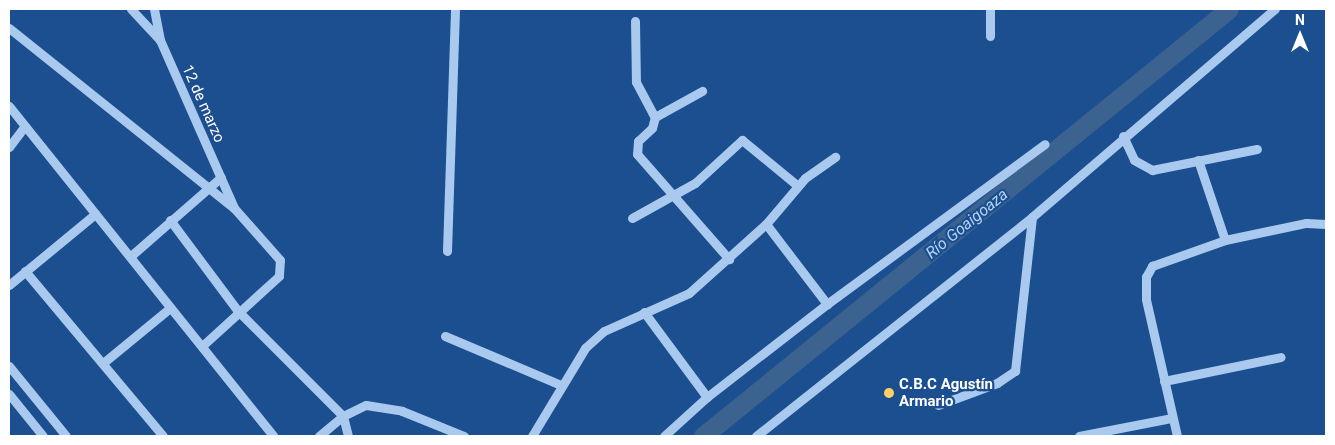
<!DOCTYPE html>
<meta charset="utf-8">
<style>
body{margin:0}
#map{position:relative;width:1335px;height:445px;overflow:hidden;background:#1b4f8f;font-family:Roboto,sans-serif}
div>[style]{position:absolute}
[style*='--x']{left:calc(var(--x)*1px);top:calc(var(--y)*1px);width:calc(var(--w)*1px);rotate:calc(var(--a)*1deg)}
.river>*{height:19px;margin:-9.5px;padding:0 9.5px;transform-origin:9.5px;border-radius:9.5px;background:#3c6290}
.minor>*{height:9px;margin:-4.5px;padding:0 4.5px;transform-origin:4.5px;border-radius:4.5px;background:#a9c9ee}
.dots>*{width:14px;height:14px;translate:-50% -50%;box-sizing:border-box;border:2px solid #1b4f8f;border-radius:50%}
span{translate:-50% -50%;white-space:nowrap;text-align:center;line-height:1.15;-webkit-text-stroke:4.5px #1b4f8f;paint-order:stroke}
.street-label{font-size:15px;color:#fff}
.poi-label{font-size:15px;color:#fff;font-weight:700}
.left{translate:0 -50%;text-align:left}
.water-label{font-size:16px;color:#b5d3f5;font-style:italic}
.frame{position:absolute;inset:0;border:10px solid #fff;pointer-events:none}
.north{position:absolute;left:1275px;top:10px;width:50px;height:50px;-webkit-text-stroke:4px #1b4f8f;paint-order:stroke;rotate:0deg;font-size:14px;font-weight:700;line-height:20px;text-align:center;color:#fff}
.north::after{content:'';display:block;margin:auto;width:18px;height:22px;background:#fff;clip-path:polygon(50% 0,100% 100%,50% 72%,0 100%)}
</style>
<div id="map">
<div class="river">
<i style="--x:703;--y:436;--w:677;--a:-39.07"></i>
</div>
<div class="minor">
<i style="--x:131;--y:9;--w:42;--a:46.9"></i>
<i style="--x:154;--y:9;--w:32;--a:79"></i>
<i style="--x:160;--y:40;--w:184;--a:66.2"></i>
<i style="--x:990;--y:9;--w:27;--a:90"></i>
<i style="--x:635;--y:21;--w:61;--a:89.1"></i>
<i style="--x:636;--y:82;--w:40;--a:62"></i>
<i style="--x:655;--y:117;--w:11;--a:105"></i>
<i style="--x:652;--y:128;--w:19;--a:137"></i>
<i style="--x:638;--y:141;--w:13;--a:94"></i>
<i style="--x:637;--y:154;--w:140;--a:48.8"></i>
<i style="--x:9;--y:28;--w:288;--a:38.7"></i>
<i style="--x:234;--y:208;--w:69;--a:48.5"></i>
<i style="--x:280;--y:260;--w:16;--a:94"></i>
<i style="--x:279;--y:276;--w:104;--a:137.7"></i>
<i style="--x:9;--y:106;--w:423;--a:51.3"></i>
<i style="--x:655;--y:117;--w:54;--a:-29"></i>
<i style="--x:1123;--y:136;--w:26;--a:65"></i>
<i style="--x:1134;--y:160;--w:21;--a:29"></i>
<i style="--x:1152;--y:170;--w:107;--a:-11.3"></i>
<i style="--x:9;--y:147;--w:26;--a:-53"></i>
<i style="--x:1198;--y:160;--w:84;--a:71.4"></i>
<i style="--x:632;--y:218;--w:72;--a:-29.1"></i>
<i style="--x:695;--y:183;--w:64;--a:-42.5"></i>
<i style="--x:742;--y:140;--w:72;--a:39.4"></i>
<i style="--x:170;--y:220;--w:112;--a:53.3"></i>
<i style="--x:237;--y:310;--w:150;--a:45"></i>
<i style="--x:343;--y:416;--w:21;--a:76"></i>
<i style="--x:766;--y:224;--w:101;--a:52.7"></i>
<i style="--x:447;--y:251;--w:242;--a:-88.1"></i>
<i style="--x:132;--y:255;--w:118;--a:-41.2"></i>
<i style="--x:25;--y:271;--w:215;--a:50.1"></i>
<i style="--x:9;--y:285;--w:112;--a:-39.5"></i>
<i style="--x:644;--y:312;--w:106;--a:53.5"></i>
<i style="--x:445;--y:336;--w:126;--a:22.9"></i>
<i style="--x:103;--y:363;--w:87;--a:-39.4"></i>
<i style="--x:9;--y:366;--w:90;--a:50.8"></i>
<i style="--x:1164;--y:381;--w:119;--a:-11.6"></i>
<i style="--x:9;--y:394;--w:54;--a:51"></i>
<i style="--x:938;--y:405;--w:63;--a:-20.4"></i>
<i style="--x:997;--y:383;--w:22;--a:-34"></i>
<i style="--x:1015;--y:371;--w:155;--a:-83.7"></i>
<i style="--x:319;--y:436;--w:31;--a:-40"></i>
<i style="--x:343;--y:416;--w:25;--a:-26"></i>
<i style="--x:366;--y:405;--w:36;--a:9"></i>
<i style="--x:402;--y:411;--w:67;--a:22"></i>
<i style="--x:532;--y:436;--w:103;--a:-58.9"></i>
<i style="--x:585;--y:348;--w:25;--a:-42"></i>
<i style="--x:604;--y:331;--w:93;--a:-24.1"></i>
<i style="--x:689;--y:293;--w:103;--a:-41.9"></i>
<i style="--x:766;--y:224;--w:60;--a:-49.7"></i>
<i style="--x:805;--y:178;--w:37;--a:-35"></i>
<i style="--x:664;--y:436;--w:58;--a:-42.2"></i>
<i style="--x:707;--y:397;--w:152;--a:-37.8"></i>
<i style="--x:827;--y:304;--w:270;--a:-36.3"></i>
<i style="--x:756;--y:436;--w:352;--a:-38.4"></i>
<i style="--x:1032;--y:217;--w:320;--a:-40.6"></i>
<i style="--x:1079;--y:436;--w:95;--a:-11"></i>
<i style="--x:1177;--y:436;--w:140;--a:-102.8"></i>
<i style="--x:1146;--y:299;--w:22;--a:-90"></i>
<i style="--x:1146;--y:277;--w:13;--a:-61"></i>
<i style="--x:1152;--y:266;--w:77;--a:-19.6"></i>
<i style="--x:1225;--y:240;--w:83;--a:-11.9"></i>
<i style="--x:1306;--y:223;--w:20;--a:3"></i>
</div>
<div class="dots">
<i style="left:889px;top:393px;background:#ffd166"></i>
</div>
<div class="street-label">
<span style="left:203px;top:104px;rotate:66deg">12 de marzo</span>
</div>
<div class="poi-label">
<span class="left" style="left:899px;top:393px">C.B.C Agustín<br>Armario</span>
</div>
<div class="water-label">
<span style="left:967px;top:224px;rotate:-39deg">Río Goaigoaza</span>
</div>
<div class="frame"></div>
<div class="north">N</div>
</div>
